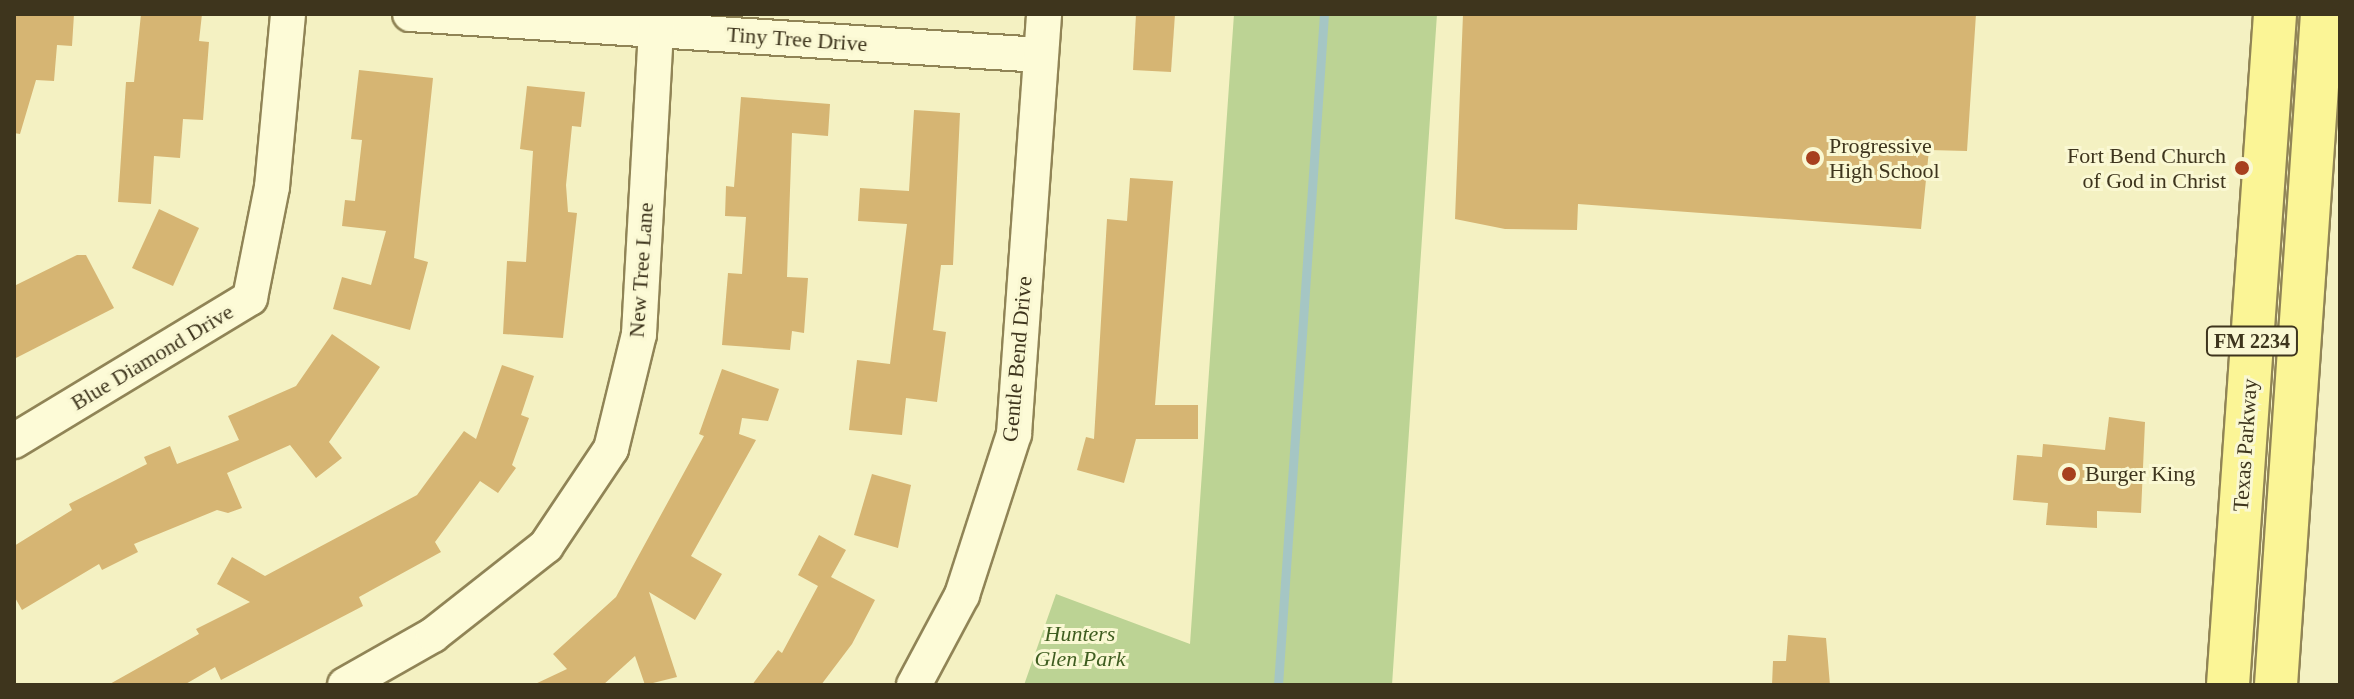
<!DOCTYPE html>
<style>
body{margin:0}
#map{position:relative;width:2354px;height:699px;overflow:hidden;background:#f4f1c2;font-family:"Times New Roman",serif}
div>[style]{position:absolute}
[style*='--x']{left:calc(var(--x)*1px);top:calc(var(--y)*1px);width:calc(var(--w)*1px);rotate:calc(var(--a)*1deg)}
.green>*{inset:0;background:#bcd394}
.stream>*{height:9px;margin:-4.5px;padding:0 4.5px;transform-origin:4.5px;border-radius:4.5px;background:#a5c6c4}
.building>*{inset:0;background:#d6b573}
.roads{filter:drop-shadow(2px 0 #908456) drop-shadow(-2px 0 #908456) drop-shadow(0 2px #908456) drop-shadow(0 -2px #908456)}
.minor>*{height:34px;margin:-17px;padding:0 17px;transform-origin:17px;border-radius:17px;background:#fdfbd7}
.major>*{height:42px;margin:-21px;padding:0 21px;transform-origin:21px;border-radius:21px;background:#fbf596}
.dots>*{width:22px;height:22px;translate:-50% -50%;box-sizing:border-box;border:4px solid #faf8d3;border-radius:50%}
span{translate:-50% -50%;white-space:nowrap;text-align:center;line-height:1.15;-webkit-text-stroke:6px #faf8d3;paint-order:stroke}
.shield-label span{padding:2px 6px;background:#faf8d3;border:2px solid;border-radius:6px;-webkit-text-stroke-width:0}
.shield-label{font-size:20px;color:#3e351d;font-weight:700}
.street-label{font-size:22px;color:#3e351d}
.poi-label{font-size:22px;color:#3e351d}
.left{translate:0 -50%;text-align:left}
.right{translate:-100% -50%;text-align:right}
.park-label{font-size:22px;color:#3f5d20;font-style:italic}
.frame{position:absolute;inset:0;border:16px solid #3e351d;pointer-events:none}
</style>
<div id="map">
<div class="green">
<i style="clip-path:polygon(1234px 14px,1437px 14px,1392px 685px,1024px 685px,1056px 594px,1190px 644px)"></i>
</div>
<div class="stream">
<i style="--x:1278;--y:685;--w:673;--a:-86.08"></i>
</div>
<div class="building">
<i style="clip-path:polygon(14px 14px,74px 14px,72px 46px,57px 45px,54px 81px,36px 80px,20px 134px,14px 133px)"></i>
<i style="clip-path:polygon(141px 14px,202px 14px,199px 41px,209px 42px,203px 120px,183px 119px,180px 158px,154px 156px,151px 204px,118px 202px,126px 82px,134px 82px)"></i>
<i style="clip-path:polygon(1136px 14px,1175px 14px,1171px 72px,1133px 70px)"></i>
<i style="clip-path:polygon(1463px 14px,1976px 14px,1967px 151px,1929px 150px,1921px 229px,1578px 204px,1577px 230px,1505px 229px,1455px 219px)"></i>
<i style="clip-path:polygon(359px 70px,433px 78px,414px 258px,428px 262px,410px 330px,333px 309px,342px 277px,371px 285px,386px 231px,342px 226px,345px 200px,355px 201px,362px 140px,351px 139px)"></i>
<i style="clip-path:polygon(527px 86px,585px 92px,581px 127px,572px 126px,566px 185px,568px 212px,577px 213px,563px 338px,503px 334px,507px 261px,526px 262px,533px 151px,520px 149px)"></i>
<i style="clip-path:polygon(741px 97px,830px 104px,828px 136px,792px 133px,787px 277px,808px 278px,804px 333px,792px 331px,790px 350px,722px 345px,728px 273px,742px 274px,746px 217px,725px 216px,726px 186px,734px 187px)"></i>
<i style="clip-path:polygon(914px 110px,960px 113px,953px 265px,941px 265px,933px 330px,946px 332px,937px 402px,906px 398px,902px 435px,849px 430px,857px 360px,890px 364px,907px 224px,858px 221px,860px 188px,909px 191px)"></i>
<i style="clip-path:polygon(1130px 178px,1173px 181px,1155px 405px,1198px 405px,1198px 439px,1136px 439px,1124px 483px,1077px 470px,1086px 437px,1094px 439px,1107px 219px,1127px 221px)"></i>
<i style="clip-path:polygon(159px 209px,199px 228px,173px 286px,132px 268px)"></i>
<i style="clip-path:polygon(77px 255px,86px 255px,114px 308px,14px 359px,14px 286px)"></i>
<i style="clip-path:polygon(332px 334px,380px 367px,329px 442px,342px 458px,316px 478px,290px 445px,227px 473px,242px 508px,228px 513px,217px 510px,134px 544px,138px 552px,102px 570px,99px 564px,22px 610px,14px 596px,14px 546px,72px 510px,69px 504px,147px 464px,144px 457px,170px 446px,177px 464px,239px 440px,228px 416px,296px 386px)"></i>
<i style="clip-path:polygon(502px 365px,534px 376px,521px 415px,529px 418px,512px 465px,516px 468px,498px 493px,480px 481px,435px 542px,441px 552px,359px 597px,363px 606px,221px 680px,215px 667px,184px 685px,108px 685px,199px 634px,196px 629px,250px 602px,217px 584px,232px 557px,265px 576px,417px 495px,464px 431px,476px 439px)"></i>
<i style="clip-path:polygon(722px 369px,779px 389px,768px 421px,742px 418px,739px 434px,756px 440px,691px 556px,722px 574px,695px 620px,649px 592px,677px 677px,645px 685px,635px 656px,603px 685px,533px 685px,567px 669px,553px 654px,616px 597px,704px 436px,699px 434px)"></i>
<i style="clip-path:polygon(2109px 417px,2145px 422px,2141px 513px,2097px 511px,2097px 528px,2046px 525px,2048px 503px,2013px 500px,2017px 455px,2042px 457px,2043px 444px,2105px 450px)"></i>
<i style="clip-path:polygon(872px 474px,911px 485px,898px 548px,854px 535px)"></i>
<i style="clip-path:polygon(819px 535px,846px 550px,831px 577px,875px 600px,852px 644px,821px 685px,752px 685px,778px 650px,782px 653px,818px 586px,798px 575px)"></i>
<i style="clip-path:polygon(1788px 635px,1826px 638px,1830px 685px,1772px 685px,1773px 661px,1786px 661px)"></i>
</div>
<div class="roads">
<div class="minor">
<i style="--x:410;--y:14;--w:632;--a:3.72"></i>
<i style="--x:14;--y:441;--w:276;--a:-31.2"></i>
<i style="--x:250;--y:298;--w:113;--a:-78.8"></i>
<i style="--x:272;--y:187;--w:174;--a:-84.7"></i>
<i style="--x:345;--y:685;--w:101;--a:-29.6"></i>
<i style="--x:433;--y:635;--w:144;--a:-38.2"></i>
<i style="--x:546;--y:546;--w:117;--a:-56.2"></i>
<i style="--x:611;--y:449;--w:118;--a:-76.3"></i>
<i style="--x:639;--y:334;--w:321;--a:-86.8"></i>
<i style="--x:914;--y:685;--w:102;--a:-61.9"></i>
<i style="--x:962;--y:595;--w:169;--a:-72.1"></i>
<i style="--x:1014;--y:434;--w:421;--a:-85.9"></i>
</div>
<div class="major">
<i style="--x:2228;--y:685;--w:673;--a:-85.99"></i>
<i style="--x:2276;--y:685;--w:673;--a:-86.08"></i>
</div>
</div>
<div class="dots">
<i style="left:1813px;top:158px;background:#a7401e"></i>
<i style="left:2242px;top:168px;background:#a7401e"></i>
<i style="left:2069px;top:474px;background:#a7401e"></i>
</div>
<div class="shield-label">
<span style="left:2252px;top:341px">FM 2234</span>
</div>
<div class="street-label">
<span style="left:797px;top:39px;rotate:4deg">Tiny Tree Drive</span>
<span style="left:641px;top:270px;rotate:-86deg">New Tree Lane</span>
<span style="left:152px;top:357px;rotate:-31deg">Blue Diamond Drive</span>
<span style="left:1017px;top:359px;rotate:-85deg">Gentle Bend Drive</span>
<span style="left:2245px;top:445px;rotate:-86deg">Texas Parkway</span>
</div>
<div class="poi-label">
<span class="left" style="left:1829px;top:158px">Progressive<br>High School</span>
<span class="right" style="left:2226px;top:168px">Fort Bend Church<br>of God in Christ</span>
<span class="left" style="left:2085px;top:474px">Burger King</span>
</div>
<div class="park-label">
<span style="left:1080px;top:646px">Hunters<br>Glen Park</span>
</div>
<div class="frame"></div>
</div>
